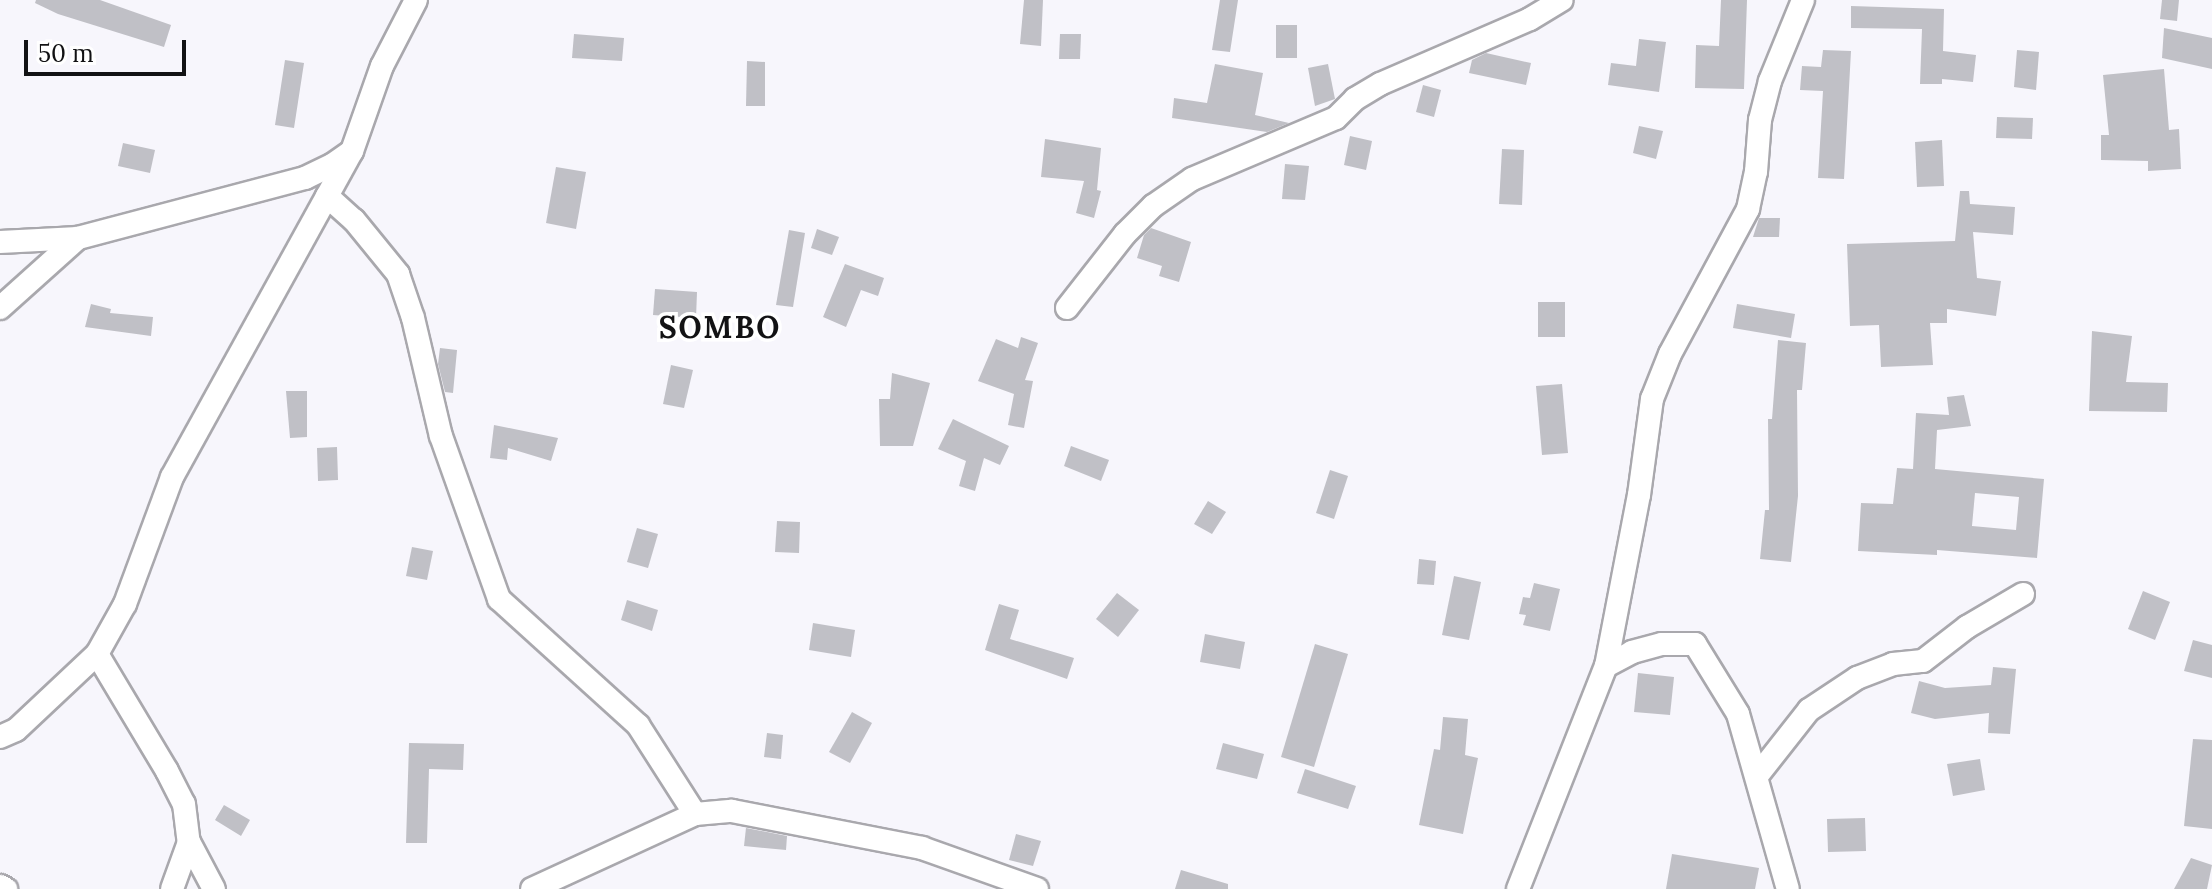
<!DOCTYPE html>
<style>
body{margin:0}
#map{position:relative;width:2212px;height:889px;overflow:hidden;background:#f7f6fc;font-family:Lora,serif}
div>[style]{position:absolute}
[style*='--x']{left:calc(var(--x)*1px);top:calc(var(--y)*1px);width:calc(var(--w)*1px);rotate:calc(var(--a)*1deg)}
.building>*{inset:0;background:#c0c0c6}
.roads{filter:drop-shadow(2px 0 #a9a8ad) drop-shadow(-2px 0 #a9a8ad) drop-shadow(0 2px #a9a8ad) drop-shadow(0 -2px #a9a8ad)}
.street>*{height:22px;margin:-11px;padding:0 11px;transform-origin:11px;border-radius:11px;background:#fff}
span{translate:-50% -50%;white-space:nowrap;text-align:center;line-height:1.15;-webkit-text-stroke:7px #fff;paint-order:stroke}
.district-label{font-size:30px;color:#121214;font-weight:700;letter-spacing:2px}
.scale{position:absolute;left:24px;top:40px;width:162px;height:36px;box-sizing:border-box;border:4px solid #121214;border-top:0;padding-left:10px;font-size:24px;line-height:28px;white-space:nowrap;color:#121214;-webkit-text-stroke:6px #fff;paint-order:stroke}
</style>
<div id="map">
<div class="building">
<i style="clip-path:polygon(36px 0,100px 0,171px 25px,164px 47px,58px 14px,35px 3px)"></i>
<i style="clip-path:polygon(1024px 0,1043px 0,1041px 46px,1020px 44px)"></i>
<i style="clip-path:polygon(1220px 0,1238px 0,1230px 52px,1212px 50px)"></i>
<i style="clip-path:polygon(1721px 0,1747px 0,1744px 89px,1695px 88px,1696px 45px,1719px 46px)"></i>
<i style="clip-path:polygon(2162px 0,2179px 0,2177px 21px,2160px 19px)"></i>
<i style="clip-path:polygon(1851px 6px,1944px 9px,1943px 51px,1976px 55px,1973px 82px,1942px 79px,1942px 84px,1920px 84px,1922px 29px,1851px 28px)"></i>
<i style="clip-path:polygon(1276px 25px,1297px 25px,1297px 58px,1276px 58px)"></i>
<i style="clip-path:polygon(2164px 28px,2212px 38px,2212px 69px,2162px 58px)"></i>
<i style="clip-path:polygon(574px 34px,624px 38px,622px 61px,572px 58px)"></i>
<i style="clip-path:polygon(1060px 34px,1081px 34px,1080px 59px,1059px 59px)"></i>
<i style="clip-path:polygon(1639px 39px,1666px 42px,1659px 92px,1608px 85px,1611px 63px,1636px 66px)"></i>
<i style="clip-path:polygon(1823px 50px,1851px 51px,1844px 179px,1818px 178px,1823px 91px,1800px 90px,1802px 66px,1821px 67px)"></i>
<i style="clip-path:polygon(2017px 50px,2039px 52px,2036px 90px,2014px 87px)"></i>
<i style="clip-path:polygon(1486px 53px,1531px 63px,1526px 85px,1469px 73px,1472px 60px)"></i>
<i style="clip-path:polygon(285px 60px,304px 63px,294px 128px,275px 125px)"></i>
<i style="clip-path:polygon(747px 61px,765px 62px,765px 106px,746px 106px)"></i>
<i style="clip-path:polygon(1215px 64px,1263px 73px,1255px 115px,1289px 123px,1267px 132px,1172px 118px,1174px 98px,1207px 103px)"></i>
<i style="clip-path:polygon(1328px 64px,1335px 99px,1315px 106px,1308px 68px)"></i>
<i style="clip-path:polygon(2164px 69px,2169px 130px,2179px 129px,2181px 169px,2148px 171px,2148px 161px,2101px 160px,2101px 135px,2109px 135px,2103px 75px)"></i>
<i style="clip-path:polygon(1423px 85px,1441px 90px,1434px 117px,1416px 112px)"></i>
<i style="clip-path:polygon(1997px 117px,2033px 118px,2032px 139px,1996px 138px)"></i>
<i style="clip-path:polygon(1639px 126px,1663px 131px,1656px 159px,1633px 153px)"></i>
<i style="clip-path:polygon(1350px 136px,1372px 141px,1366px 170px,1344px 165px)"></i>
<i style="clip-path:polygon(1045px 139px,1101px 148px,1097px 190px,1101px 191px,1094px 218px,1076px 213px,1084px 181px,1041px 177px)"></i>
<i style="clip-path:polygon(1942px 140px,1944px 186px,1917px 187px,1915px 142px)"></i>
<i style="clip-path:polygon(123px 143px,155px 150px,150px 173px,118px 166px)"></i>
<i style="clip-path:polygon(1502px 149px,1524px 150px,1522px 205px,1499px 204px)"></i>
<i style="clip-path:polygon(1285px 164px,1309px 166px,1305px 200px,1282px 199px)"></i>
<i style="clip-path:polygon(556px 167px,586px 172px,576px 229px,546px 223px)"></i>
<i style="clip-path:polygon(1960px 191px,1969px 191px,1970px 204px,2015px 207px,2013px 235px,1973px 232px,1977px 278px,2001px 281px,1996px 316px,1947px 309px,1947px 323px,1930px 323px,1933px 365px,1881px 367px,1879px 325px,1850px 326px,1847px 244px,1955px 241px)"></i>
<i style="clip-path:polygon(1759px 218px,1780px 218px,1779px 237px,1753px 237px)"></i>
<i style="clip-path:polygon(1151px 228px,1191px 242px,1179px 282px,1159px 276px,1162px 266px,1137px 258px,1144px 235px)"></i>
<i style="clip-path:polygon(817px 229px,839px 237px,832px 255px,811px 248px)"></i>
<i style="clip-path:polygon(789px 230px,805px 233px,793px 307px,776px 305px)"></i>
<i style="clip-path:polygon(845px 264px,884px 278px,878px 296px,861px 290px,846px 327px,823px 317px)"></i>
<i style="clip-path:polygon(655px 289px,697px 292px,696px 318px,653px 315px)"></i>
<i style="clip-path:polygon(1538px 302px,1565px 302px,1565px 337px,1538px 337px)"></i>
<i style="clip-path:polygon(91px 304px,111px 309px,110px 313px,153px 317px,151px 336px,85px 327px)"></i>
<i style="clip-path:polygon(1737px 304px,1795px 314px,1791px 338px,1733px 328px)"></i>
<i style="clip-path:polygon(2092px 331px,2132px 336px,2126px 382px,2168px 383px,2167px 412px,2089px 411px)"></i>
<i style="clip-path:polygon(1021px 337px,1038px 343px,1025px 380px,1033px 381px,1024px 428px,1008px 425px,1014px 394px,978px 381px,996px 339px,1018px 348px)"></i>
<i style="clip-path:polygon(1778px 340px,1806px 343px,1802px 390px,1797px 390px,1798px 496px,1791px 562px,1760px 559px,1765px 510px,1769px 510px,1768px 419px,1772px 419px)"></i>
<i style="clip-path:polygon(440px 348px,457px 350px,453px 393px,445px 392px,438px 364px)"></i>
<i style="clip-path:polygon(671px 365px,693px 370px,684px 408px,663px 404px)"></i>
<i style="clip-path:polygon(892px 373px,930px 383px,913px 446px,880px 446px,879px 399px,890px 399px)"></i>
<i style="clip-path:polygon(1562px 384px,1568px 453px,1542px 455px,1536px 386px)"></i>
<i style="clip-path:polygon(286px 391px,307px 391px,307px 437px,290px 438px)"></i>
<i style="clip-path:polygon(evenodd,1964px 395px,1971px 426px,1937px 430px,1935px 469px,2044px 479px,2037px 558px,1937px 550px,1937px 555px,1858px 551px,1861px 503px,1893px 504px,1897px 468px,1913px 469px,1916px 413px,1949px 415px,1947px 397px,1964px 395px,1975px 493px,2019px 497px,2016px 530px,1972px 526px,1975px 493px)"></i>
<i style="clip-path:polygon(953px 419px,1009px 446px,1000px 465px,984px 458px,975px 491px,959px 486px,966px 461px,938px 449px)"></i>
<i style="clip-path:polygon(494px 425px,558px 438px,551px 461px,508px 448px,507px 460px,490px 458px)"></i>
<i style="clip-path:polygon(1071px 446px,1109px 460px,1101px 481px,1064px 466px)"></i>
<i style="clip-path:polygon(337px 447px,338px 480px,318px 481px,317px 448px)"></i>
<i style="clip-path:polygon(1330px 470px,1348px 476px,1334px 519px,1316px 513px)"></i>
<i style="clip-path:polygon(1208px 501px,1226px 512px,1212px 534px,1194px 524px)"></i>
<i style="clip-path:polygon(777px 521px,800px 522px,799px 553px,775px 552px)"></i>
<i style="clip-path:polygon(637px 528px,658px 534px,648px 568px,627px 562px)"></i>
<i style="clip-path:polygon(412px 547px,433px 551px,427px 580px,406px 576px)"></i>
<i style="clip-path:polygon(1419px 559px,1436px 561px,1434px 585px,1417px 584px)"></i>
<i style="clip-path:polygon(1454px 576px,1481px 582px,1469px 640px,1442px 635px)"></i>
<i style="clip-path:polygon(1534px 583px,1560px 589px,1550px 631px,1523px 625px,1526px 615px,1519px 614px,1523px 597px,1530px 598px)"></i>
<i style="clip-path:polygon(2143px 591px,2170px 602px,2155px 640px,2128px 629px)"></i>
<i style="clip-path:polygon(1117px 593px,1139px 610px,1118px 637px,1096px 619px)"></i>
<i style="clip-path:polygon(627px 600px,658px 610px,652px 631px,621px 620px)"></i>
<i style="clip-path:polygon(999px 604px,1019px 610px,1010px 639px,1074px 658px,1067px 679px,985px 650px)"></i>
<i style="clip-path:polygon(813px 623px,855px 630px,851px 657px,809px 650px)"></i>
<i style="clip-path:polygon(1205px 634px,1245px 642px,1240px 669px,1200px 662px)"></i>
<i style="clip-path:polygon(2193px 640px,2212px 645px,2212px 678px,2184px 671px)"></i>
<i style="clip-path:polygon(1315px 644px,1348px 654px,1314px 767px,1281px 757px)"></i>
<i style="clip-path:polygon(1993px 667px,2016px 669px,2010px 734px,1988px 733px,1989px 713px,1935px 719px,1911px 713px,1919px 681px,1945px 688px,1991px 685px)"></i>
<i style="clip-path:polygon(1638px 673px,1674px 677px,1670px 715px,1634px 712px)"></i>
<i style="clip-path:polygon(852px 712px,872px 723px,850px 763px,829px 752px)"></i>
<i style="clip-path:polygon(1443px 717px,1468px 719px,1465px 755px,1478px 758px,1463px 834px,1419px 825px,1434px 749px,1440px 750px)"></i>
<i style="clip-path:polygon(767px 733px,783px 735px,781px 759px,764px 757px)"></i>
<i style="clip-path:polygon(2193px 739px,2212px 740px,2212px 829px,2184px 826px)"></i>
<i style="clip-path:polygon(409px 743px,464px 744px,463px 770px,429px 769px,427px 843px,406px 843px)"></i>
<i style="clip-path:polygon(1223px 743px,1264px 754px,1257px 779px,1216px 769px)"></i>
<i style="clip-path:polygon(1980px 759px,1985px 790px,1953px 796px,1947px 764px)"></i>
<i style="clip-path:polygon(1305px 769px,1356px 786px,1348px 809px,1297px 793px)"></i>
<i style="clip-path:polygon(224px 805px,250px 820px,241px 836px,215px 820px)"></i>
<i style="clip-path:polygon(1865px 818px,1866px 851px,1828px 852px,1827px 819px)"></i>
<i style="clip-path:polygon(746px 828px,787px 836px,786px 850px,744px 846px)"></i>
<i style="clip-path:polygon(1016px 834px,1041px 841px,1033px 866px,1009px 860px)"></i>
<i style="clip-path:polygon(1672px 854px,1759px 868px,1755px 889px,1666px 889px)"></i>
<i style="clip-path:polygon(2191px 858px,2212px 865px,2207px 889px,2174px 889px)"></i>
<i style="clip-path:polygon(1181px 870px,1228px 884px,1228px 889px,1175px 889px)"></i>
</div>
<div class="roads">
<div class="street">
<i style="--x:327;--y:196;--w:36;--a:42"></i>
<i style="--x:354;--y:220;--w:70;--a:50.8"></i>
<i style="--x:398;--y:274;--w:46;--a:71.2"></i>
<i style="--x:413;--y:318;--w:121;--a:76.7"></i>
<i style="--x:441;--y:436;--w:173;--a:70.4"></i>
<i style="--x:499;--y:599;--w:188;--a:42.2"></i>
<i style="--x:638;--y:725;--w:106;--a:57.4"></i>
<i style="--x:0;--y:242;--w:78;--a:-2.9"></i>
<i style="--x:78;--y:238;--w:235;--a:-14.8"></i>
<i style="--x:305;--y:178;--w:30;--a:-26"></i>
<i style="--x:332;--y:165;--w:24;--a:-35"></i>
<i style="--x:352;--y:151;--w:90;--a:-70.6"></i>
<i style="--x:382;--y:66;--w:74;--a:-62.7"></i>
<i style="--x:0;--y:308;--w:105;--a:-41.9"></i>
<i style="--x:1067;--y:308;--w:94;--a:-51.9"></i>
<i style="--x:1125;--y:234;--w:40;--a:-45"></i>
<i style="--x:1153;--y:206;--w:47;--a:-34.7"></i>
<i style="--x:1192;--y:179;--w:156;--a:-23"></i>
<i style="--x:1336;--y:118;--w:27;--a:-45"></i>
<i style="--x:1355;--y:99;--w:29;--a:-31"></i>
<i style="--x:1380;--y:84;--w:163;--a:-23.4"></i>
<i style="--x:1530;--y:19;--w:37;--a:-31"></i>
<i style="--x:97;--y:654;--w:136;--a:59.1"></i>
<i style="--x:167;--y:771;--w:37;--a:63"></i>
<i style="--x:184;--y:804;--w:38;--a:83"></i>
<i style="--x:189;--y:842;--w:53;--a:62"></i>
<i style="--x:1606;--y:666;--w:30;--a:-28"></i>
<i style="--x:1632;--y:652;--w:31;--a:-15"></i>
<i style="--x:1662;--y:644;--w:33;--a:0"></i>
<i style="--x:1695;--y:644;--w:82;--a:58.4"></i>
<i style="--x:1738;--y:714;--w:182;--a:74.1"></i>
<i style="--x:0;--y:737;--w:17;--a:-24"></i>
<i style="--x:16;--y:730;--w:111;--a:-43.2"></i>
<i style="--x:97;--y:654;--w:57;--a:-60.8"></i>
<i style="--x:125;--y:604;--w:135;--a:-69.7"></i>
<i style="--x:172;--y:477;--w:372;--a:-61.1"></i>
<i style="--x:1757;--y:776;--w:84;--a:-51.8"></i>
<i style="--x:1809;--y:710;--w:58;--a:-33.7"></i>
<i style="--x:1857;--y:678;--w:39;--a:-21"></i>
<i style="--x:1893;--y:664;--w:30;--a:-6"></i>
<i style="--x:1923;--y:661;--w:56;--a:-37.7"></i>
<i style="--x:1967;--y:627;--w:65;--a:-30.5"></i>
<i style="--x:0;--y:886;--w:7;--a:27"></i>
<i style="--x:172;--y:889;--w:50;--a:-70.1"></i>
<i style="--x:532;--y:889;--w:179;--a:-24.7"></i>
<i style="--x:695;--y:814;--w:37;--a:-5"></i>
<i style="--x:732;--y:811;--w:194;--a:11"></i>
<i style="--x:922;--y:848;--w:122;--a:19.6"></i>
<i style="--x:1518;--y:889;--w:240;--a:-68.5"></i>
<i style="--x:1606;--y:666;--w:174;--a:-79.1"></i>
<i style="--x:1639;--y:495;--w:97;--a:-82.3"></i>
<i style="--x:1652;--y:399;--w:48;--a:-68.2"></i>
<i style="--x:1670;--y:354;--w:165;--a:-61.7"></i>
<i style="--x:1748;--y:209;--w:38;--a:-78"></i>
<i style="--x:1756;--y:172;--w:52;--a:-85.6"></i>
<i style="--x:1760;--y:120;--w:40;--a:-75.6"></i>
<i style="--x:1770;--y:81;--w:87;--a:-67.8"></i>
</div>
</div>
<div class="district-label">
<span style="left:720px;top:327px">SOMBO</span>
</div>
<div class="scale">50 m</div>
</div>
